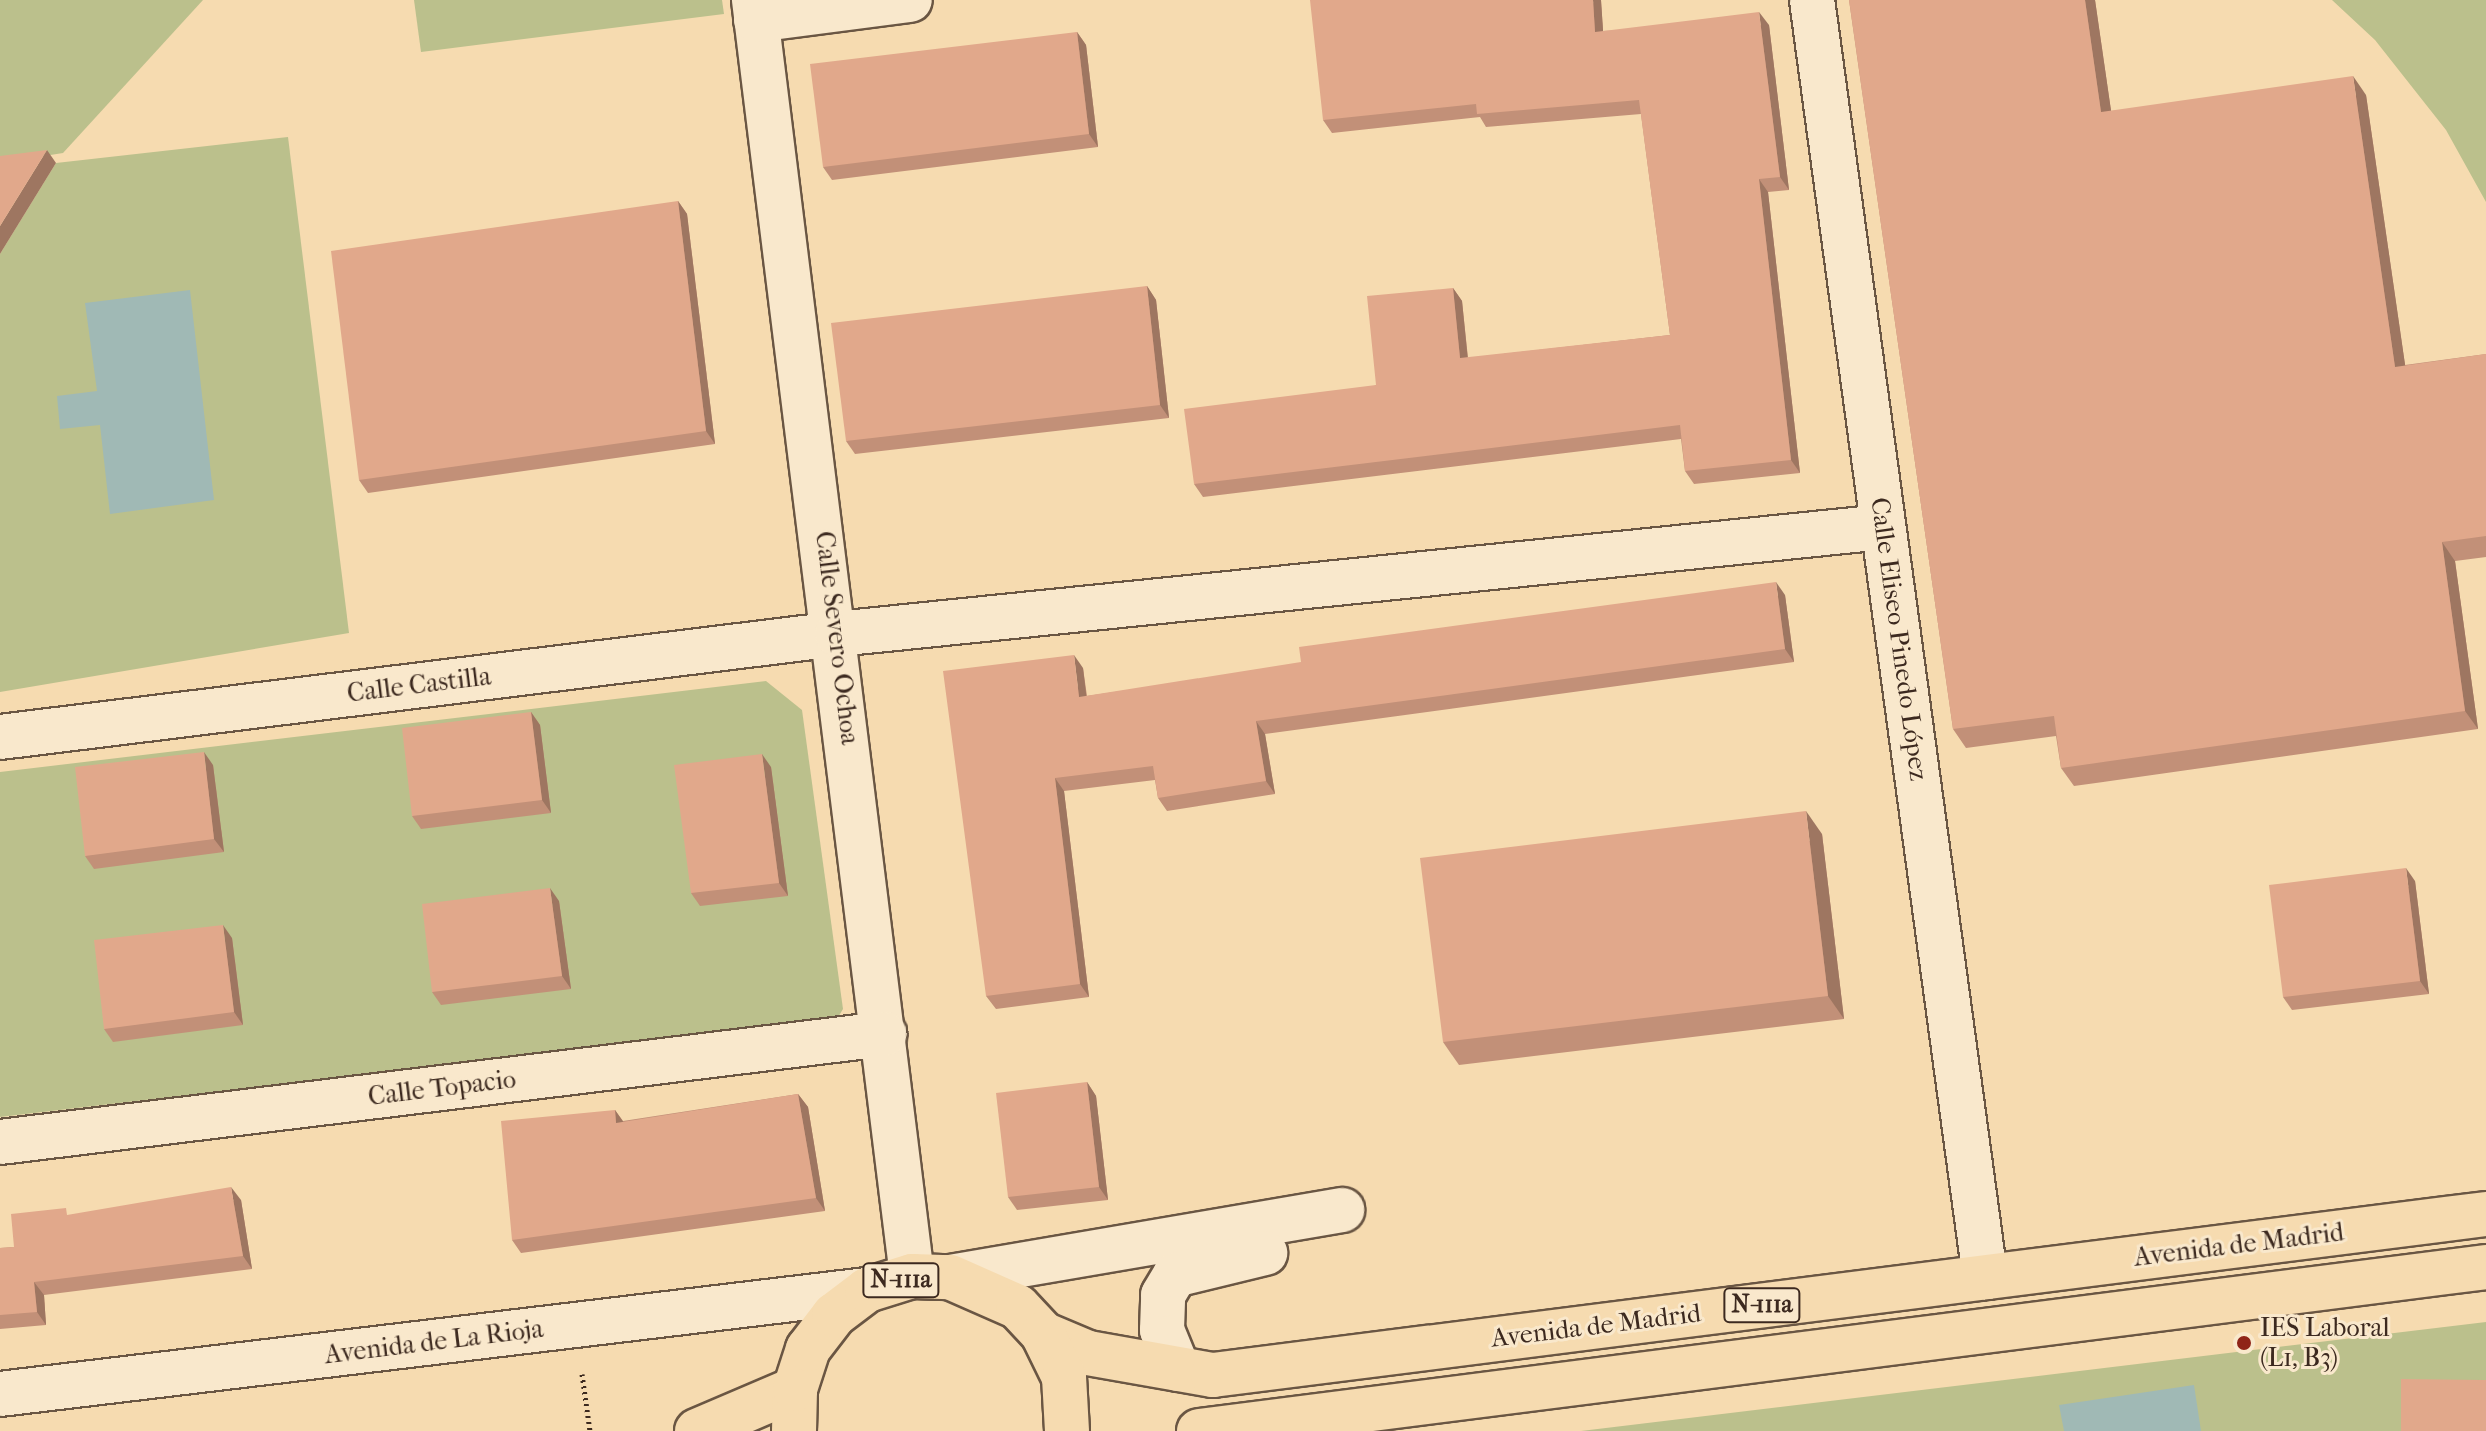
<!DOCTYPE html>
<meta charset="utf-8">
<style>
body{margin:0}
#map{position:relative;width:2486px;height:1431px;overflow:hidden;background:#f6dbb0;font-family:"IM FELL French Canon",serif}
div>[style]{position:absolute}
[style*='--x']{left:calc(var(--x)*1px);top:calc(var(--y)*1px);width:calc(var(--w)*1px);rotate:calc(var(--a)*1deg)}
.green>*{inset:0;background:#bbc08c}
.water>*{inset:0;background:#a0b9b5}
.path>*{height:5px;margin-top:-2.5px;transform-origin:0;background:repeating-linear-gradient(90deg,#3c291f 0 2px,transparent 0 6px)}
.roads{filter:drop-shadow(2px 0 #6a5643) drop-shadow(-2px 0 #6a5643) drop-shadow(0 2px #6a5643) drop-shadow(0 -2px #6a5643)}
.minor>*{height:44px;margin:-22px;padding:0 22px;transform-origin:22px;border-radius:22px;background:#f9e8cc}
.major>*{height:44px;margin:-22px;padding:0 22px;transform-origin:22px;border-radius:22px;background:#f6dbb0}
.wall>*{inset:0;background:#c29078}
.shaded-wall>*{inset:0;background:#9e7661}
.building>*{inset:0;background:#e1a88b}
.dots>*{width:22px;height:22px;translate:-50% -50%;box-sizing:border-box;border:4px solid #f9e8cc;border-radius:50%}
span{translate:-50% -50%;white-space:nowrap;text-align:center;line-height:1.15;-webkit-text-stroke:6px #f9e8cc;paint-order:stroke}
.shield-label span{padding:2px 6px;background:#f9e8cc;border:2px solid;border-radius:6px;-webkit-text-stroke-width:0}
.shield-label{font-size:24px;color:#3c291f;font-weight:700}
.street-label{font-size:26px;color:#3c291f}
.poi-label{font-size:26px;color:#3c291f}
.left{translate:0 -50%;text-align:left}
</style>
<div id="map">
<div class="green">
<i style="clip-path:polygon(0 0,203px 0,63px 153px,0 163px)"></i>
<i style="clip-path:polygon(414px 0,722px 0,724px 14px,421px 52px)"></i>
<i style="clip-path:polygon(2332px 0,2486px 0,2486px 202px,2446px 130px,2375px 40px)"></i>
<i style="clip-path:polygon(288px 137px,349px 633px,0 692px,0 254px,56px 163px)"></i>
<i style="clip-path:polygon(766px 681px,802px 710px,843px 1009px,837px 1019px,0 1117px,0 772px)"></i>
<i style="clip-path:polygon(2486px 1322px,2486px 1431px,1581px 1431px)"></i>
</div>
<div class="water">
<i style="clip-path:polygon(190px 290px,214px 500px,110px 514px,100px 425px,60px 429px,57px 396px,97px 391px,85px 303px)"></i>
<i style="clip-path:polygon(2194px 1385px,2201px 1431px,2064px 1431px,2059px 1405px)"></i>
</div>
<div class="path">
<i style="--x:582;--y:1374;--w:58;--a:82"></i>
</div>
<div class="roads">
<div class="minor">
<i style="--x:754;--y:0;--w:1286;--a:82.94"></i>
<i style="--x:1812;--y:0;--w:1289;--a:82.28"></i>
<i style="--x:756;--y:20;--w:155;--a:-7.4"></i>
<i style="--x:0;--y:737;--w:843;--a:-7.02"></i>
<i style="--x:837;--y:634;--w:1052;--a:-5.84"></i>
<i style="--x:0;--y:1142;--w:891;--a:-6.97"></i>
<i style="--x:950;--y:1277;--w:398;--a:-9.7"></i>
<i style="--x:1178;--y:1369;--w:42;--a:-112.3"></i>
<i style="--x:1162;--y:1330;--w:35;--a:-88"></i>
<i style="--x:1163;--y:1295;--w:23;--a:-59"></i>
<i style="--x:1175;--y:1275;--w:93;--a:-13.7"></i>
<i style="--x:0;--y:1394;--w:873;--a:-6.84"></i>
</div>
<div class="major">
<i style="--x:1043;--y:1334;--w:49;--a:22.9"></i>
<i style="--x:1088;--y:1353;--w:127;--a:10"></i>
<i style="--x:1213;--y:1375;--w:1283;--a:-7.21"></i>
<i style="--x:697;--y:1431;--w:107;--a:-23.2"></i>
<i style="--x:794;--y:1431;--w:42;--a:-88.6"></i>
<i style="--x:795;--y:1389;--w:42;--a:-72"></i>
<i style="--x:808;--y:1349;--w:43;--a:-52.6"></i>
<i style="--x:834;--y:1315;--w:41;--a:-37.1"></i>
<i style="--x:867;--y:1290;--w:47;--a:-17.3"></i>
<i style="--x:912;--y:1276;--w:38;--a:2"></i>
<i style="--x:950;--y:1277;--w:74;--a:23.8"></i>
<i style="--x:1018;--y:1307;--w:37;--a:47"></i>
<i style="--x:1043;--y:1334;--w:48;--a:64"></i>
<i style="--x:1064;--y:1377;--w:54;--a:86.8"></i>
<i style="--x:1199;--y:1431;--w:1297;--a:-7.26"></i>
</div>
</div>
<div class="wall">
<i style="clip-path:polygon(1601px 0,1603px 31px,1769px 25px,1789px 190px,1768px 192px,1800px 473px,1694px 484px,1685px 471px,1681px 439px,1203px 497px,1194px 484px,1376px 385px,1453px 288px,1462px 301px,1468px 358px,1670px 335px,1641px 114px,1486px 127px,1480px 117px,1332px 133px,1323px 120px)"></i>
<i style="clip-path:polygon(1849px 0,2095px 0,2111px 111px,2366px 95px,2405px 365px,2486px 354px,2486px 557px,2455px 561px,2478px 729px,2074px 786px,2061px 768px,2056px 736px,1966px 748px,1953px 729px)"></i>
<i style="clip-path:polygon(1077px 32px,1086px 45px,1098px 147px,832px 180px,823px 167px)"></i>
<i style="clip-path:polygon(678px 201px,687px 214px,715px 444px,368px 493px,359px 480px)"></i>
<i style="clip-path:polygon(1147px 286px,1156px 300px,1169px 418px,855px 454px,846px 441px)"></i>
<i style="clip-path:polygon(1785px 595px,1794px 662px,1265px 734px,1275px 794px,1167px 811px,1158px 798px,1155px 780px,1064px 791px,1089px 997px,996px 1009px,986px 996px,1083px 668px,1087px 696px)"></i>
<i style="clip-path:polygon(531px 712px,540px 725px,551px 813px,421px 829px,412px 816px)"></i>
<i style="clip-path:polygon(213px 765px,224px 852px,94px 869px,85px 856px)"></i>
<i style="clip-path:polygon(771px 767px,788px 896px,700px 906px,691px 893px)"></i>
<i style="clip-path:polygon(1822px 834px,1844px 1019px,1459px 1065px,1443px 1042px)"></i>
<i style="clip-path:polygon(2415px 881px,2429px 994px,2292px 1010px,2283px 997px)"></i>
<i style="clip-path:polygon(559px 901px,571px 989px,441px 1005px,432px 992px)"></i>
<i style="clip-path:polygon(232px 938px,243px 1025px,113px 1042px,104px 1029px)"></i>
<i style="clip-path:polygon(1087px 1082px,1096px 1096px,1108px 1200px,1017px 1210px,1008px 1197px)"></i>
<i style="clip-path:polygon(798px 1094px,808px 1107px,825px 1211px,521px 1253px,512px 1240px,615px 1110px,623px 1121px)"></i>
<i style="clip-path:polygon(241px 1200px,252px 1269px,44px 1295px,46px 1325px,0 1329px,0 1248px,14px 1247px,71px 1215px)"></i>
</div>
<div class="shaded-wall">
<i style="clip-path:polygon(1593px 0,1601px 0,1604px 45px,1595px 32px)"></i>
<i style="clip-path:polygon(2085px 0,2095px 0,2114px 131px,2101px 112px)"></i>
<i style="clip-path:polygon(1759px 12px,1769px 25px,1789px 190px,1780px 177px)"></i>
<i style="clip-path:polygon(1077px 32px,1086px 45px,1098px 147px,1089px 134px)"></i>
<i style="clip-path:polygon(2353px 76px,2366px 95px,2408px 385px,2395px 367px)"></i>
<i style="clip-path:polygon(47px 150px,56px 163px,0 254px,0 226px)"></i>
<i style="clip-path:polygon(1759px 179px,1768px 192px,1800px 473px,1791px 460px)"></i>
<i style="clip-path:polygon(678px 201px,687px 214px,715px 444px,706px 431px)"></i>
<i style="clip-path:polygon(1147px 286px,1156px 300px,1169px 418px,1160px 405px)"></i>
<i style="clip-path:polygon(1453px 288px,1462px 301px,1469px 371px,1460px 358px)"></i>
<i style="clip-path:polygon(2442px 542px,2455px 561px,2478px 729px,2465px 711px)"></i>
<i style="clip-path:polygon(1776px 582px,1785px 595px,1794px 662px,1785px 649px)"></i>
<i style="clip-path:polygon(1074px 655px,1083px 668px,1088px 710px,1079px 697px)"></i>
<i style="clip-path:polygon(531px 712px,540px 725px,551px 813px,542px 800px)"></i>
<i style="clip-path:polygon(1256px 721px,1265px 734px,1275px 794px,1266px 781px)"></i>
<i style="clip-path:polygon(204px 752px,213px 765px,224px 852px,214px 839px)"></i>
<i style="clip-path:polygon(762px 754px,771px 767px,788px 896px,779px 883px)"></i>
<i style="clip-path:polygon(1055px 778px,1064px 791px,1089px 997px,1080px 984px)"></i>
<i style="clip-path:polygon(1806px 811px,1822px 834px,1844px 1019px,1828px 996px)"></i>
<i style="clip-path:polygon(2406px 868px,2415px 881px,2429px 994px,2420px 981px)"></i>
<i style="clip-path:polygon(550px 888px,559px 901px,571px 989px,562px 976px)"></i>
<i style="clip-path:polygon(223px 925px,232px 938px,243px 1025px,234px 1012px)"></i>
<i style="clip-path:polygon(1087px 1082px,1096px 1096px,1108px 1200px,1099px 1187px)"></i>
<i style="clip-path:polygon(798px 1094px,808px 1107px,825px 1211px,816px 1198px)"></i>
<i style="clip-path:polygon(615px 1110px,624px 1123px,616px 1123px)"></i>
<i style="clip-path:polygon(231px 1187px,241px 1200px,252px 1269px,243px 1256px)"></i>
<i style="clip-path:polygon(34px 1282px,44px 1295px,46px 1325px,37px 1312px)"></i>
</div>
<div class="building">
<i style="clip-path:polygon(1310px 0,1593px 0,1595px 32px,1759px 12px,1780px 177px,1759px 179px,1791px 460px,1685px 471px,1680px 425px,1194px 484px,1184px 409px,1376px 385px,1367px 296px,1453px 288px,1460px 358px,1670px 335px,1639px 100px,1477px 114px,1476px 104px,1323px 120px)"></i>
<i style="clip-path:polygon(1849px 0,2085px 0,2101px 112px,2353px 76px,2395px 367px,2486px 354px,2486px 536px,2442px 542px,2465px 711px,2061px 768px,2054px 716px,1953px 729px)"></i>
<i style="clip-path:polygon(1077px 32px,1089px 134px,823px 167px,810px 64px)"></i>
<i style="clip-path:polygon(47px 150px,0 226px,0 156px)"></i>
<i style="clip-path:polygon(678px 201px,706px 431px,359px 480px,331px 251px)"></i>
<i style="clip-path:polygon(1147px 286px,1160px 405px,846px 441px,831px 323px)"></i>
<i style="clip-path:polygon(1776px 582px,1785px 649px,1256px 721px,1266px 781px,1158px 798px,1153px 766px,1055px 778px,1080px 984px,986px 996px,943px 671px,1074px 655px,1079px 697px,1301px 662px,1299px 647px)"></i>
<i style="clip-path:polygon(531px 712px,542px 800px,412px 816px,402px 728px)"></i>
<i style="clip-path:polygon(204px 752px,214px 839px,85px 856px,75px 767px)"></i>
<i style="clip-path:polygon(762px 754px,779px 883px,691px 893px,674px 765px)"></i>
<i style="clip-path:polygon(1806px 811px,1828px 996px,1443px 1042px,1420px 858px)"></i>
<i style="clip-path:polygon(2406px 868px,2420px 981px,2283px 997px,2269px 885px)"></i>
<i style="clip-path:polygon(550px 888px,562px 976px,432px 992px,422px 904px)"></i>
<i style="clip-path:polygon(223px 925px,234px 1012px,104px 1029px,94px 940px)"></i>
<i style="clip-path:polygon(1087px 1082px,1099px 1187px,1008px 1197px,996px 1093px)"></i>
<i style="clip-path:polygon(798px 1094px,816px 1198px,512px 1240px,501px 1121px,615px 1110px,616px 1123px)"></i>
<i style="clip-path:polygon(231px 1187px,243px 1256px,34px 1282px,37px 1312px,0 1315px,0 1248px,14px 1247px,11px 1214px,66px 1208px,67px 1215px)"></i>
<i style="clip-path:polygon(2401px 1379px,2486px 1380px,2486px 1431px,2401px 1431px)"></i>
</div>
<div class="dots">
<i style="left:2244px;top:1343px;background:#8f2418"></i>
</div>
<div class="shield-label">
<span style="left:901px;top:1280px">N-111a</span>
<span style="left:1762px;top:1305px">N-111a</span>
</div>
<div class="street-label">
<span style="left:837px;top:638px;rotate:83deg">Calle Severo Ochoa</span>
<span style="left:1899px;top:639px;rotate:82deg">Calle Eliseo Pinedo López</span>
<span style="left:419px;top:685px;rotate:-7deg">Calle Castilla</span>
<span style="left:442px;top:1088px;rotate:-7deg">Calle Topacio</span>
<span style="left:2239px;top:1245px;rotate:-7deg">Avenida de Madrid</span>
<span style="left:1596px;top:1326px;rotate:-7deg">Avenida de Madrid</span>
<span style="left:434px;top:1342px;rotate:-7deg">Avenida de La Rioja</span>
</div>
<div class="poi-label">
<span class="left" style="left:2260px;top:1343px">IES Laboral<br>(L1, B3)</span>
</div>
</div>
